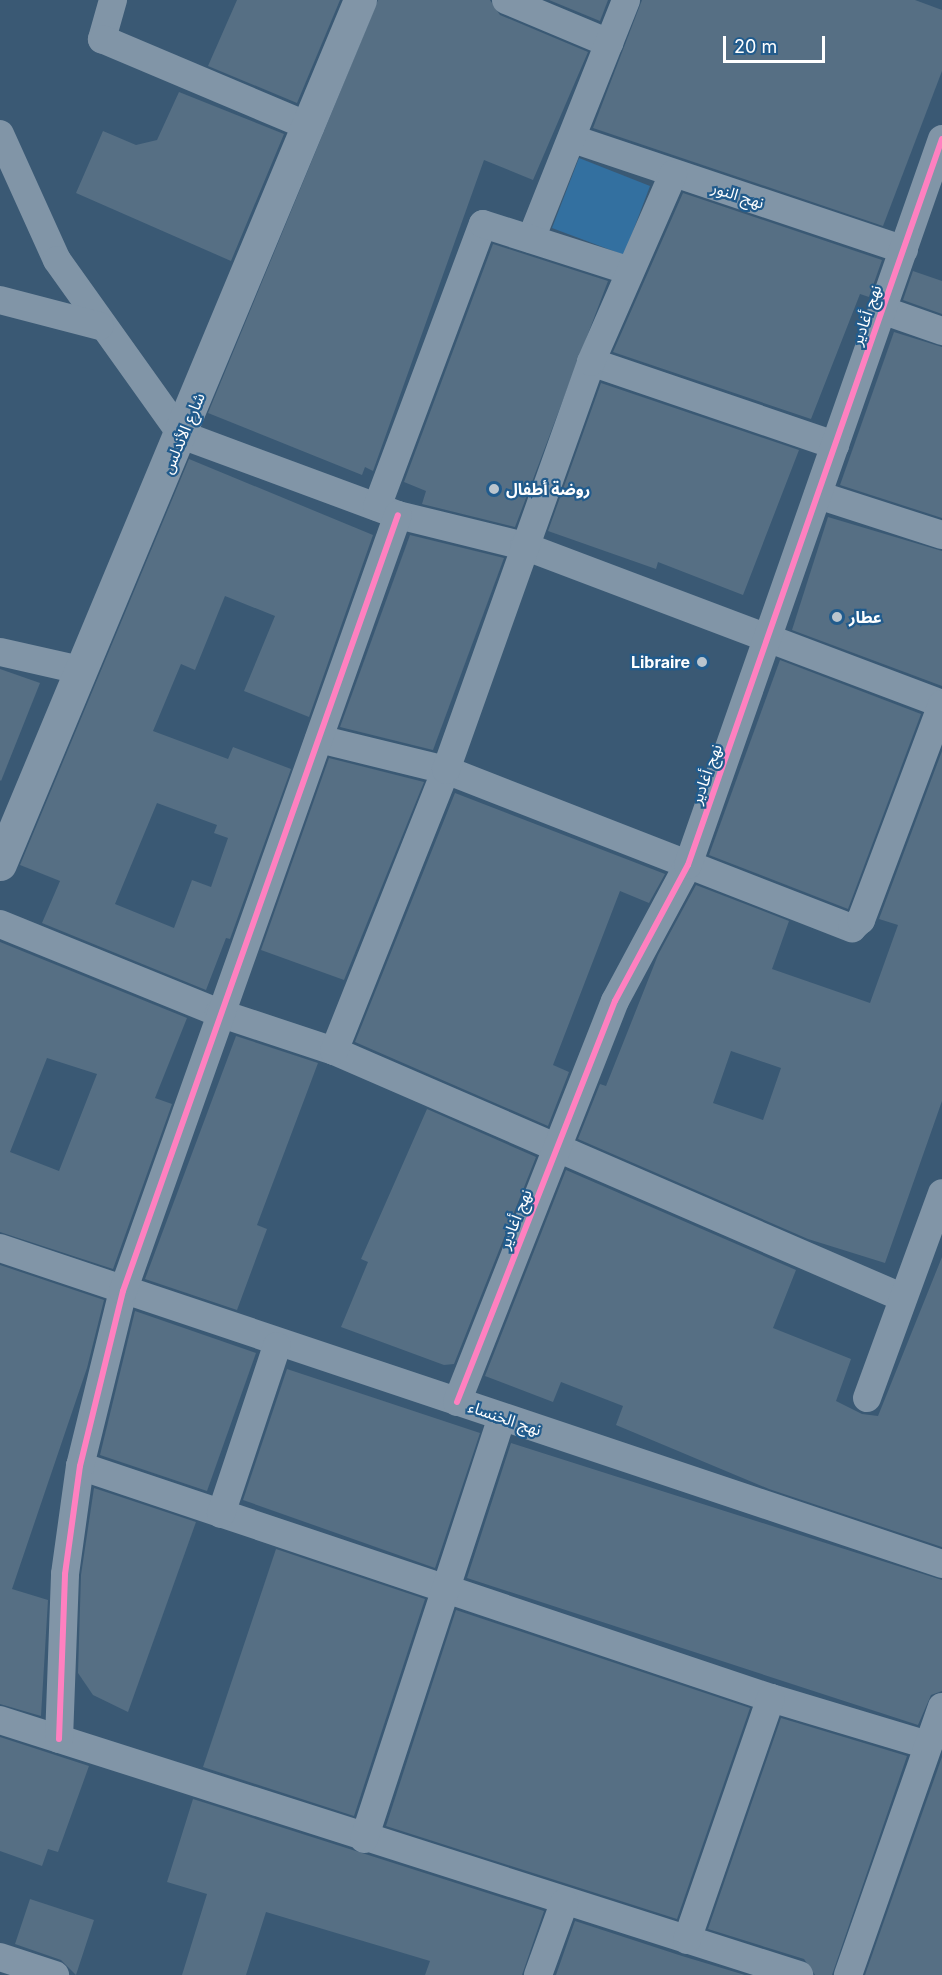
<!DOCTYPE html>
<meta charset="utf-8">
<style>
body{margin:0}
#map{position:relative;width:942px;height:1975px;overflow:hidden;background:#3a5974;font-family:Inter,"Noto Sans Arabic",sans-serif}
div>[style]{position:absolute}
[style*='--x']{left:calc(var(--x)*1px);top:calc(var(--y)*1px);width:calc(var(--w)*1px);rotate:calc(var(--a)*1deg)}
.green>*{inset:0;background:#3370a0}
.building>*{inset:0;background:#566f84}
.minor>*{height:28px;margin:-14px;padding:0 14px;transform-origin:14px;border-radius:14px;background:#8195a7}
.tertiary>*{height:33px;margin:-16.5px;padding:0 16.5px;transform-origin:16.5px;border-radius:16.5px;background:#8195a7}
.cycleway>*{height:6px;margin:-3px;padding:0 3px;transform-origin:3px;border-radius:3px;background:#ff80c0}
.dots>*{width:16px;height:16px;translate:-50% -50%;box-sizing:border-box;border:3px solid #215b8c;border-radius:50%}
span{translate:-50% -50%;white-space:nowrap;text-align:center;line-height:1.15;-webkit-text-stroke:4.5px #215b8c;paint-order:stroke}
.street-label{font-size:16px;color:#fff}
.poi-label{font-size:16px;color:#fff;font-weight:700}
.left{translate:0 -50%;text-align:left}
.right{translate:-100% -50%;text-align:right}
.scale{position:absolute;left:723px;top:36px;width:102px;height:27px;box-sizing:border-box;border:3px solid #fff;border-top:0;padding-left:8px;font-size:18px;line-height:21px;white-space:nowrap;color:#fff;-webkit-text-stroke:4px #215b8c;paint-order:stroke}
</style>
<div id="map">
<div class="green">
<i style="clip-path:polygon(579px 158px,650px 186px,624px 255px,552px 228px)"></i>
</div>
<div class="building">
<i style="clip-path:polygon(237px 0,340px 0,297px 103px,208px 66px)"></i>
<i style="clip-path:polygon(378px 0,490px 0,500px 15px,588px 52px,533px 180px,484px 160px,373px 471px,365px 467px,362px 475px,208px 413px)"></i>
<i style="clip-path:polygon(549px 0,608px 0,600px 21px)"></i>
<i style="clip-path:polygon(642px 0,915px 0,942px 10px,942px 71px,883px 226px,593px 128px)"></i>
<i style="clip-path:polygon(179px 92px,284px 134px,231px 261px,76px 193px,103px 131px,136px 145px,157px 140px)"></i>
<i style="clip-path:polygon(683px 193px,882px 260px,869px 297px,860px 294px,811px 419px,613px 352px)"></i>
<i style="clip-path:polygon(493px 244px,608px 281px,515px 527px,422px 504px,426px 491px,404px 482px)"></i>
<i style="clip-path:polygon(913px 271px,942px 281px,942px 314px,903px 300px)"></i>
<i style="clip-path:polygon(894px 332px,942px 347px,942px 518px,840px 485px)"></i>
<i style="clip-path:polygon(601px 383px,799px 450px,743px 595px,658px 562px,656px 569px,548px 531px)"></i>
<i style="clip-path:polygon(evenodd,189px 459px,373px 535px,309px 717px,244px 691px,275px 616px,225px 596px,195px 670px,181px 664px,153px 731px,228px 759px,233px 747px,291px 769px,230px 939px,226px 938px,206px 990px,42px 923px,60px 881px,20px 865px,189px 459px,157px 803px,217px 825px,214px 833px,228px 838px,211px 887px,192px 880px,174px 928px,115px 904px,157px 803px)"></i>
<i style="clip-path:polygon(828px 517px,942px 551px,942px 686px,792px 630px)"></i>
<i style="clip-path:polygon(410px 535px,504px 558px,433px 750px,340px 727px)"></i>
<i style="clip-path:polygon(780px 660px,921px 714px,848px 909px,709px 855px)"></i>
<i style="clip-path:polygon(0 669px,40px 683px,1px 781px,0 780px)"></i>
<i style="clip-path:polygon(evenodd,942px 751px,942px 1101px,885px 1263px,808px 1239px,578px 1139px,600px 1084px,606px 1086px,658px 955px,696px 885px,789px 921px,772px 969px,870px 1003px,898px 925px,879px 919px,942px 751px,731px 1051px,781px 1068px,763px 1120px,713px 1103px,731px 1051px)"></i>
<i style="clip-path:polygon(329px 758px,424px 782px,344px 980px,261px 950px)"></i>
<i style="clip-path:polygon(455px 793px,665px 874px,649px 903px,620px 891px,553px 1065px,569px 1072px,548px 1126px,355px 1042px)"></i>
<i style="clip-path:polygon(evenodd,0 942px,187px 1018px,155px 1098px,172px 1104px,113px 1269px,0 1232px,0 942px,47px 1058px,97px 1074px,59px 1171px,10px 1152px,47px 1058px)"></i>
<i style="clip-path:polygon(236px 1036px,318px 1063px,257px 1225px,267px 1229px,237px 1310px,145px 1279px)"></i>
<i style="clip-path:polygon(427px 1109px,536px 1157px,454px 1364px,444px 1365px,341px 1327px,368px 1262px,361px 1259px)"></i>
<i style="clip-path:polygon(566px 1170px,796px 1270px,773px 1328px,851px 1359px,836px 1401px,862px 1414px,878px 1416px,942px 1257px,942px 1547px,769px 1489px,616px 1425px,623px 1406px,561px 1382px,553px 1402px,485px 1376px)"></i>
<i style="clip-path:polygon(0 1265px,104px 1300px,87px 1368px,12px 1589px,48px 1600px,41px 1716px,0 1704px)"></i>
<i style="clip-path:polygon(135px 1311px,256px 1353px,207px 1491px,100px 1455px)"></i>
<i style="clip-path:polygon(287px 1369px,480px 1433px,435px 1568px,243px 1500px)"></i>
<i style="clip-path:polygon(511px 1443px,942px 1580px,942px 1691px,931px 1695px,918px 1725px,467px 1578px)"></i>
<i style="clip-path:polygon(94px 1488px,196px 1522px,128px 1712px,93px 1695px,78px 1673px,81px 1575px)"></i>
<i style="clip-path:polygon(276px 1549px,425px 1599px,354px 1816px,203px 1767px)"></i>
<i style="clip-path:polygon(456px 1610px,750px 1708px,677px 1919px,386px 1826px)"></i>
<i style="clip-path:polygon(781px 1718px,907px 1756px,832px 1975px,815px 1975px,804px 1959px,708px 1929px)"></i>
<i style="clip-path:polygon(0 1737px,89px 1766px,58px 1852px,48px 1849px,42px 1866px,0 1851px)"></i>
<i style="clip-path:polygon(942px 1757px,942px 1975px,865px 1975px)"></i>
<i style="clip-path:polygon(193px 1799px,544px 1911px,522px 1975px,425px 1975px,430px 1961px,266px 1912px,246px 1975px,182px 1975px,207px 1894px,167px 1882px)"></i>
<i style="clip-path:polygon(30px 1899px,94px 1920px,76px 1975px,61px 1960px,15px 1944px)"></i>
<i style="clip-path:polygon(575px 1921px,682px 1956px,745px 1975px,556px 1975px)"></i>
</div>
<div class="minor">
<i style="--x:113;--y:0;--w:41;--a:105.8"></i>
<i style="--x:102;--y:39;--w:226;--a:22.9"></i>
<i style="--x:506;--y:0;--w:112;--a:22.7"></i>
<i style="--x:0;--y:134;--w:138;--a:65.7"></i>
<i style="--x:57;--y:260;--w:215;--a:54.5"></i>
<i style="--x:182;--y:435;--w:230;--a:20.3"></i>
<i style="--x:398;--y:515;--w:130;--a:13.8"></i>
<i style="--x:524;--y:546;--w:447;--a:20.7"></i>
<i style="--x:573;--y:139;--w:349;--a:18.5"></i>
<i style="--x:531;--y:239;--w:257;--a:-68.3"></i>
<i style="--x:0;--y:300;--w:103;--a:14.6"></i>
<i style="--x:882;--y:310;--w:64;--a:19.3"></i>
<i style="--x:591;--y:362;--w:258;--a:18.8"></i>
<i style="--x:818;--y:495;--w:130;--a:17.9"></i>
<i style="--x:377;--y:507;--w:302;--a:-69.5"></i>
<i style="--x:483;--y:224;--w:154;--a:17.7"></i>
<i style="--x:0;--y:652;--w:82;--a:12.7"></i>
<i style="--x:319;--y:739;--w:131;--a:13.7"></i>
<i style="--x:446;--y:770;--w:436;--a:21.3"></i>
<i style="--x:852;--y:928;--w:12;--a:-42"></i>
<i style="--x:861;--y:920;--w:231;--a:-69.4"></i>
<i style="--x:0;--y:924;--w:236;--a:22.1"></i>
<i style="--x:219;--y:1013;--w:121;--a:18.3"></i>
<i style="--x:334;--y:1051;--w:618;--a:23.45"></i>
<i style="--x:334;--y:1051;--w:302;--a:-68.3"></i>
<i style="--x:446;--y:770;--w:433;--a:-70.4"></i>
<i style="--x:591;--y:362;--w:205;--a:-66.4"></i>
<i style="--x:0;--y:1248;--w:994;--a:18.54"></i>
<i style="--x:867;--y:1398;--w:218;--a:-69.9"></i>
<i style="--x:457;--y:1402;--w:431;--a:-68.5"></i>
<i style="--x:615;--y:1001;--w:154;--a:-61.8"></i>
<i style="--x:688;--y:865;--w:769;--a:-70.72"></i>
<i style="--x:80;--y:1466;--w:729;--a:18.56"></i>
<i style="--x:771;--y:1698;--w:164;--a:16.7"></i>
<i style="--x:221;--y:1514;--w:177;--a:-71.6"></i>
<i style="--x:0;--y:1720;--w:839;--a:17.7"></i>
<i style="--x:59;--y:1739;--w:165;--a:-87.9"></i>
<i style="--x:65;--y:1574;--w:109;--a:-82.1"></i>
<i style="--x:80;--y:1466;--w:180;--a:-76.2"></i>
<i style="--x:123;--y:1291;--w:823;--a:-70.49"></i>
<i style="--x:364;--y:1839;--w:443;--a:-71.9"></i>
<i style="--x:687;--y:1940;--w:256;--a:-70.9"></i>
<i style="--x:0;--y:1957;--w:58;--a:18.1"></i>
<i style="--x:538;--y:1975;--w:77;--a:-70.1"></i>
<i style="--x:848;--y:1975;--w:284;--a:-70.7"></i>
</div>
<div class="tertiary">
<i style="--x:0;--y:864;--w:936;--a:-67.38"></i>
</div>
<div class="cycleway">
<i style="--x:457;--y:1402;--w:431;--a:-68.5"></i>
<i style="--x:615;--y:1001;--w:154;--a:-61.8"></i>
<i style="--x:688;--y:865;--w:769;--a:-70.72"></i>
<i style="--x:59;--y:1739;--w:165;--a:-87.9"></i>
<i style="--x:65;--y:1574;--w:109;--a:-82.1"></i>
<i style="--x:80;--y:1466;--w:180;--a:-76.2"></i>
<i style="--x:123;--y:1291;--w:823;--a:-70.49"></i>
</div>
<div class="dots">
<i style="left:494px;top:489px;background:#bac5ce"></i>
<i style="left:837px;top:617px;background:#bac5ce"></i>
<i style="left:702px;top:662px;background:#bac5ce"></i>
</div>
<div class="street-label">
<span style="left:738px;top:195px;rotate:18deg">نهج النور</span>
<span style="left:866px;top:315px;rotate:-71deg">نهج أغادير</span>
<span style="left:183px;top:433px;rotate:-67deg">شارع الأندلس</span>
<span style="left:706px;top:774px;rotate:-70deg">نهج أغادير</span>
<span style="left:515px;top:1219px;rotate:-68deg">نهج أغادير</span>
<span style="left:505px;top:1418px;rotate:19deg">نهج الخنساء</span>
</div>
<div class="poi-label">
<span class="left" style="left:506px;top:489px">روضة أطفال</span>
<span class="left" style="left:849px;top:617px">عطار</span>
<span class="right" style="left:690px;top:662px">Libraire</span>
</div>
<div class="scale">20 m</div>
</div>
